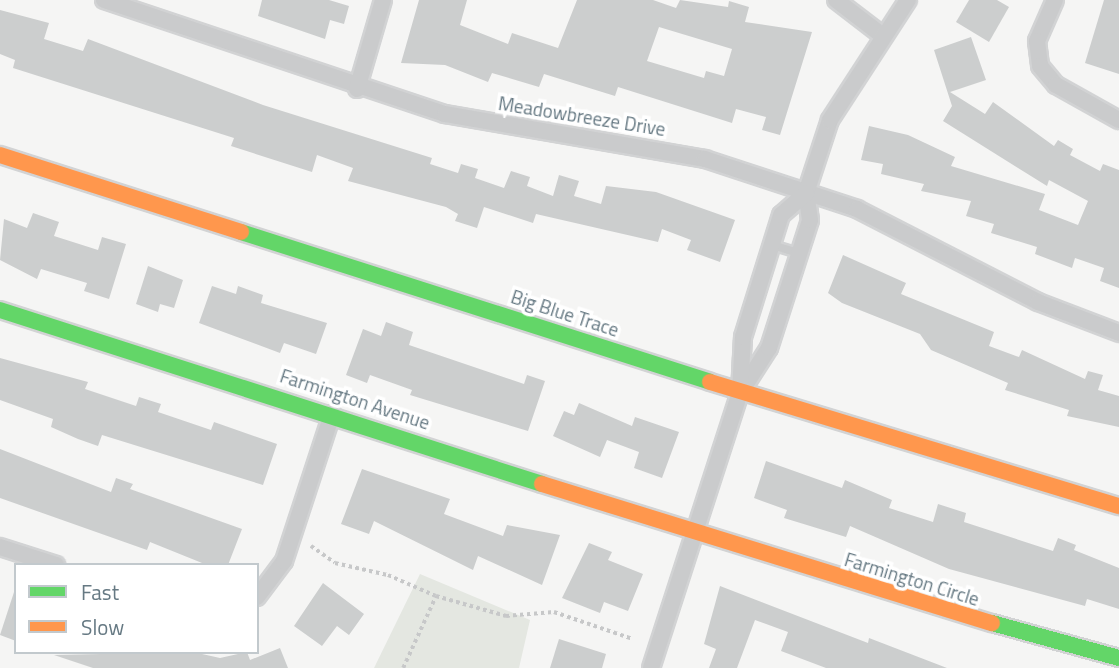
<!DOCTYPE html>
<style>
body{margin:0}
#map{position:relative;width:1119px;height:668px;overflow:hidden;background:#f5f5f4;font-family:"Titillium Web",sans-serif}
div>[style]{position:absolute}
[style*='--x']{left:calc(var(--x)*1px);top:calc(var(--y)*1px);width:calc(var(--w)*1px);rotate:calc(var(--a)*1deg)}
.green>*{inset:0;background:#e4e7e1}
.building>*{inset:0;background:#cccece}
.path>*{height:3.5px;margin-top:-1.75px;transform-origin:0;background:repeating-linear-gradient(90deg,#c7c8c9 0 3.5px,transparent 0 7px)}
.roads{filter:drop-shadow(2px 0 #d2d3d4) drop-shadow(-2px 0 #d2d3d4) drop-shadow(0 2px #d2d3d4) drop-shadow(0 -2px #d2d3d4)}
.lane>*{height:8px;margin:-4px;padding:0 4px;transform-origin:4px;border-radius:4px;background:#cacbcc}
.street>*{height:16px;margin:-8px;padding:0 8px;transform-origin:8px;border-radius:8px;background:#cacbcc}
.fast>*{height:16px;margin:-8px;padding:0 8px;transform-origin:8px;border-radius:8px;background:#63d668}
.slow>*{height:16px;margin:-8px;padding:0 8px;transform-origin:8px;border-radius:8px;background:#ff974d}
span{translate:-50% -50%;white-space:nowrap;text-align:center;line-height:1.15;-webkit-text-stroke:7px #fff;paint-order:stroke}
.street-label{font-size:19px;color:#667983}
.legend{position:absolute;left:14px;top:563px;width:245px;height:91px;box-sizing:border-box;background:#fff;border:2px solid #c2c9cd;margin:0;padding:9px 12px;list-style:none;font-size:21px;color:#667983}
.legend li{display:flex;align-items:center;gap:14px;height:35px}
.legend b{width:35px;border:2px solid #c2c9cd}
</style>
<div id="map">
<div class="green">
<i style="clip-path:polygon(420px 574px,530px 620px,519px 668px,374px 668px)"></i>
</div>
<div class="building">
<i style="clip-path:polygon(262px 0,329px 0,349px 6px,344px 24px,330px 20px,325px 39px,258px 16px)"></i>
<i style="clip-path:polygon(evenodd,419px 0,467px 0,460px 25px,508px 44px,512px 33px,558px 48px,577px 0,653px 0,676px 8px,680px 0,728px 7px,729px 1px,749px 7px,745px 22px,812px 32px,780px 135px,762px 130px,766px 117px,736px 109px,732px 123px,618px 87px,615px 96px,544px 74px,539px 87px,492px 73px,488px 82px,445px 65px,401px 63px,419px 0,659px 27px,732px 49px,724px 76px,706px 71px,704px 78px,647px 61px,659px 27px)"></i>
<i style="clip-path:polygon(969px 0,997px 0,1009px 7px,989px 42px,956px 22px)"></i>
<i style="clip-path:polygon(1104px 0,1119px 0,1119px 74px,1085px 63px)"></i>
<i style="clip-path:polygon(0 10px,49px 23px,44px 39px,83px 51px,88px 39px,263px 105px,432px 158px,430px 164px,458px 173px,461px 164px,478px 169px,475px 178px,504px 188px,511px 171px,530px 177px,527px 186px,553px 196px,559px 175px,579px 181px,574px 196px,601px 204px,606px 186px,656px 192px,735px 220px,720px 262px,687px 250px,691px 240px,662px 229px,658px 242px,536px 214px,533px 223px,484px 207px,477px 228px,455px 221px,458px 214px,446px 207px,348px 181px,353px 168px,317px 155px,312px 172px,231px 146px,234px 138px,13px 68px,15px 60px,0 54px)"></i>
<i style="clip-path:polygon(971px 37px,986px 80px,950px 92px,985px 114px,993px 102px,1054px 146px,1058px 140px,1073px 149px,1070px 155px,1100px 171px,1103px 164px,1119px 170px,1119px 288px,1100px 281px,1104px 268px,1075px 258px,1072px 268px,1035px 254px,1037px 247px,991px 233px,994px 224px,966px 216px,971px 201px,921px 191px,924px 184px,881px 174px,883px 164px,861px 160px,869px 126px,908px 135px,955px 157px,951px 166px,1045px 194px,1039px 210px,1078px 225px,1088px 201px,1049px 180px,1047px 186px,943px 121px,952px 106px,934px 50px)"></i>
<i style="clip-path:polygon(33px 213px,59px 222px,54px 236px,98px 250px,102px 237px,126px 244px,109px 299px,84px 291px,87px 283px,41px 269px,37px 279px,0 260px,4px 219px,27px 228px)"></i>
<i style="clip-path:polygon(843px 255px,906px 283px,901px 294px,994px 332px,989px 346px,1019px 357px,1022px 350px,1085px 379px,1088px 371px,1103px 375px,1098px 390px,1119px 396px,1119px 427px,1067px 416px,1069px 410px,1005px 390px,1008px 383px,931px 350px,920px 334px,842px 303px,828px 293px)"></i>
<i style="clip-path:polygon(148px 266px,183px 280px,174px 308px,160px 304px,158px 312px,136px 304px)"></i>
<i style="clip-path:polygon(212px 286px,236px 294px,238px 286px,263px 295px,261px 303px,327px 323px,316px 354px,284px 343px,280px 353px,199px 323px)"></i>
<i style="clip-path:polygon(386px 322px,413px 332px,409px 345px,524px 384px,527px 375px,545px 381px,528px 431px,410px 395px,412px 390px,370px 375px,367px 383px,346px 375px,363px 329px,381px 336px)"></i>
<i style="clip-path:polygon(0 358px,88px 382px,85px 389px,136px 406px,139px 397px,161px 404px,158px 412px,211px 430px,214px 422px,277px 444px,263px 485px,102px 435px,98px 446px,78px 439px,51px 427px,53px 419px,0 400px)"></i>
<i style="clip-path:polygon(579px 403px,632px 426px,635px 417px,679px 432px,662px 478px,634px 468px,639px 452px,607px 440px,600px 457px,553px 436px,564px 411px,574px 415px)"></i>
<i style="clip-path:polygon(0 449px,111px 492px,116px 478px,133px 484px,130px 489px,242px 529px,228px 565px,207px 565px,150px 542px,147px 550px,0 498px)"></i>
<i style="clip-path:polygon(766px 461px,842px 488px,845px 480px,892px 500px,889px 508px,933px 522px,938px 504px,966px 513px,964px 522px,1053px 551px,1058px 538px,1076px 545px,1074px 550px,1119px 568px,1119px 609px,1087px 599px,1085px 606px,949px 569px,850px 526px,846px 537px,784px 518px,787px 510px,754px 498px)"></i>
<i style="clip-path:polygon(362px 469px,450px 499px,444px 514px,503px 536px,507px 525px,560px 535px,542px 585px,478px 556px,473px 570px,374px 521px,369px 534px,341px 524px)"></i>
<i style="clip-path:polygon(589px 543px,612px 552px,608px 560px,643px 574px,628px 611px,604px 602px,600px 613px,562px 598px)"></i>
<i style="clip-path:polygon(323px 583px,364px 614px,349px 635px,337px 626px,322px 646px,294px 626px)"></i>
<i style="clip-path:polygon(16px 586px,16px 641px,0 635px)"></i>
<i style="clip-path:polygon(720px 586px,868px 643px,869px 638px,947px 668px,826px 668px,781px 651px,788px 632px,755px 620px,737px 668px,709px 668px,716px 649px,704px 644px)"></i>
<i style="clip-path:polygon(559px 639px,606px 654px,602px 668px,550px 668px)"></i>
<i style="clip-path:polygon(280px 648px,288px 668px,93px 668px,54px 655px,193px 652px,220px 658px,247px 652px,250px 660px)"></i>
</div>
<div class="path">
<i style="--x:311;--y:546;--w:29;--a:35"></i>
<i style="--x:335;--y:563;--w:54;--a:12.8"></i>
<i style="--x:388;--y:575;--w:52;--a:23.6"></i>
<i style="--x:403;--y:668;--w:79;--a:-65.4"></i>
<i style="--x:436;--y:596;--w:73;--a:15.9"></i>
<i style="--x:506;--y:616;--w:48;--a:-4.8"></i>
<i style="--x:554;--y:612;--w:83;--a:18.9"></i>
</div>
<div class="roads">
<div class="lane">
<i style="--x:772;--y:245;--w:28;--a:17"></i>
</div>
<div class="street">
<i style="--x:104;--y:0;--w:360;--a:18.5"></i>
<i style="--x:445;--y:114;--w:264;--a:9.8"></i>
<i style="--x:705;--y:159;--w:160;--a:18.2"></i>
<i style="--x:857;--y:209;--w:203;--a:27.2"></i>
<i style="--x:1038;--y:302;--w:87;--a:20.9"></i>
<i style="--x:836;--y:0;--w:59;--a:37.5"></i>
<i style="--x:1055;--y:0;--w:45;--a:113.7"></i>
<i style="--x:1037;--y:41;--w:25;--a:83"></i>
<i style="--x:1040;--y:66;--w:25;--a:50"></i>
<i style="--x:1056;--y:85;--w:72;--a:29.1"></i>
<i style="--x:357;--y:89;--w:93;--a:-73.7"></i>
<i style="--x:742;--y:390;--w:50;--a:-57.3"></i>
<i style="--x:769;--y:348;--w:134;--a:-72.2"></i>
<i style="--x:810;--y:220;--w:27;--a:-98"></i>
<i style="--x:806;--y:193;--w:77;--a:-71.8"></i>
<i style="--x:830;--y:120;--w:143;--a:-57"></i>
<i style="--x:0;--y:547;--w:59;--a:17.8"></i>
<i style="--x:257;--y:597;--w:45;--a:-53.1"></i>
<i style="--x:284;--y:561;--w:155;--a:-71.9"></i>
<i style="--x:651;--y:668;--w:290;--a:-72.1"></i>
<i style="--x:740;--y:392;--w:55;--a:-86.9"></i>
<i style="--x:743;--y:337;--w:128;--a:-72.7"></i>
<i style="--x:781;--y:215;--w:33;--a:-41"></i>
</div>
<div class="fast">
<i style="--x:241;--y:232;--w:492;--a:17.7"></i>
<i style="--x:0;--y:310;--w:569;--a:17.8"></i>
<i style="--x:992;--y:623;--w:132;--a:15.4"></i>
</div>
<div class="slow">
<i style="--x:0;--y:155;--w:253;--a:17.7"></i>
<i style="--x:710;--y:382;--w:427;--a:16.9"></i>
<i style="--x:542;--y:484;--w:471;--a:17.2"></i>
</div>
</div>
<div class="street-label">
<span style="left:582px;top:116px;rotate:9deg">Meadowbreeze Drive</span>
<span style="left:565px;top:313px;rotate:18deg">Big Blue Trace</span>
<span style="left:355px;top:399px;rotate:18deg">Farmington Avenue</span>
<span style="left:912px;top:579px;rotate:17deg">Farmington Circle</span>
</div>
<ul class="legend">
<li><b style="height:9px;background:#63d668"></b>Fast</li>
<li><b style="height:9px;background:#ff974d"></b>Slow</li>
</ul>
</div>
